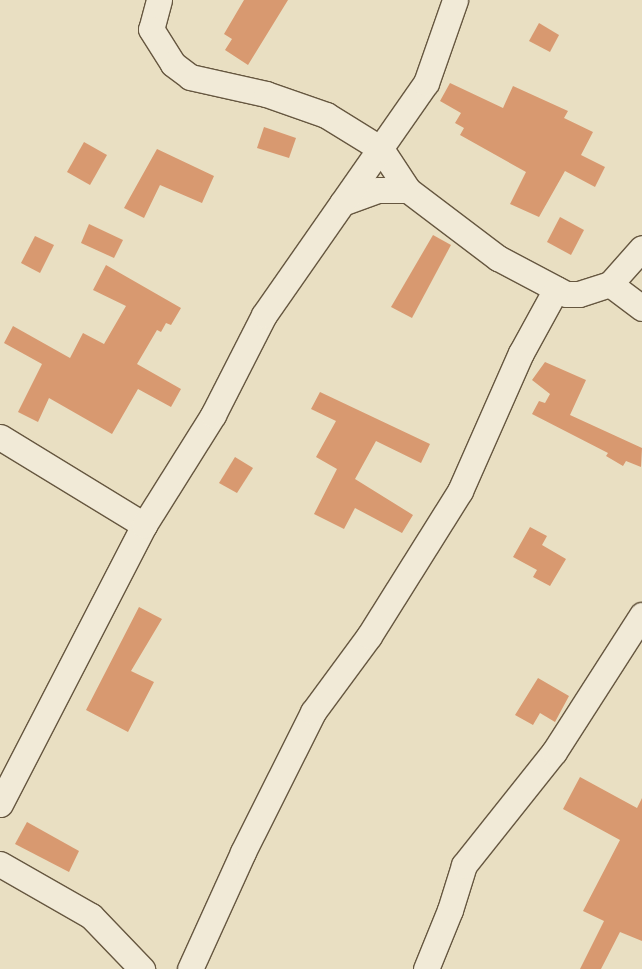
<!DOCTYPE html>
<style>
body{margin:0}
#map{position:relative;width:642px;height:969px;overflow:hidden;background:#e9dfc2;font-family:"IM FELL English",serif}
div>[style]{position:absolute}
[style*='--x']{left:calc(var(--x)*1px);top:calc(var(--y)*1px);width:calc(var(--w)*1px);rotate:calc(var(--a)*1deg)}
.building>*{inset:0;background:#d89970}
.roads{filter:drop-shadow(1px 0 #665740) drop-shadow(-1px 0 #665740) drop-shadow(0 1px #665740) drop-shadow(0 -1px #665740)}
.minor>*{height:25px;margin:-12.5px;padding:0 12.5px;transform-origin:12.5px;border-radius:12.5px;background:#f1ead7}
span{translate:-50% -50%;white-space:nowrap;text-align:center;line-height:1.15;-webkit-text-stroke:4px #f1ead7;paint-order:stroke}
</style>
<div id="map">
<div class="building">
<i style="clip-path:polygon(244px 0,288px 0,248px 65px,225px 50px,232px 39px,224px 34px)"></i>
<i style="clip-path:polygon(539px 23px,559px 35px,550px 52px,529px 41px)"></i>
<i style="clip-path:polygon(450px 83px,503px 108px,513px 86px,568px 111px,564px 118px,593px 132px,581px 155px,605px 167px,595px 187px,565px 171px,539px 217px,510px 204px,526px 172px,460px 135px,464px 128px,455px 123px,461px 113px,440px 101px)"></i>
<i style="clip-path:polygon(264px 127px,296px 138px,289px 158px,257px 148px)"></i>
<i style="clip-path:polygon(84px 142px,107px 155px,90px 185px,67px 172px)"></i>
<i style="clip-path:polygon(157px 149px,214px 176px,202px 203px,160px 185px,144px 218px,124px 208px)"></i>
<i style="clip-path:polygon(560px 217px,584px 230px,571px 255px,547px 242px)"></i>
<i style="clip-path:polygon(89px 224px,123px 240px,114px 258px,81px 243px)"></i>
<i style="clip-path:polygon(433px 235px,451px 245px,412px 318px,391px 307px)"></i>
<i style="clip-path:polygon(35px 236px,54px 245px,40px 273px,21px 263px)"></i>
<i style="clip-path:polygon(106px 265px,181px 308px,171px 325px,166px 323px,161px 332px,157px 330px,137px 364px,181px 389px,171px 407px,138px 389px,112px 434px,49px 398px,38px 422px,18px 412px,42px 364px,4px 343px,13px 326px,70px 358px,83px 333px,104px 344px,126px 306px,93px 290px)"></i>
<i style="clip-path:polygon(545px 362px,586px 380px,570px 415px,642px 448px,641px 467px,626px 461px,623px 466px,606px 456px,608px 453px,532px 414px,539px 401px,545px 403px,550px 394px,532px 380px)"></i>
<i style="clip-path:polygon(320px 392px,430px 444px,421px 463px,376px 441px,355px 479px,413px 515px,402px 533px,355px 508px,344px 529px,314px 514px,337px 469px,316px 457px,336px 421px,311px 409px)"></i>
<i style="clip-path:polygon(235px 457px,253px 468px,237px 493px,219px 483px)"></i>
<i style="clip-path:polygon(530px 527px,547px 536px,542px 545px,566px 559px,550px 586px,533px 577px,537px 570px,513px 557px)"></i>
<i style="clip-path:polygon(139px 607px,162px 619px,131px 671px,154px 682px,128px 732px,86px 710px)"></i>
<i style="clip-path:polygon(538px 678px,569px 696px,555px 722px,540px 713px,533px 725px,515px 715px)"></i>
<i style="clip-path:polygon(580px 777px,637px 808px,642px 798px,642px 941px,620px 932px,601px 969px,580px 969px,604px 921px,583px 911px,620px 840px,563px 809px)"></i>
<i style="clip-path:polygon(27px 822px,79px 851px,69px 872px,15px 844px)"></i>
</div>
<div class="roads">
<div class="minor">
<i style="--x:159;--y:0;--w:30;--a:105"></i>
<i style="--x:151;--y:29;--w:41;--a:57.8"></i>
<i style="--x:173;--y:64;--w:21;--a:37"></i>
<i style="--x:190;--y:77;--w:78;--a:12.6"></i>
<i style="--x:266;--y:94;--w:64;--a:19.3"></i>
<i style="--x:326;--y:115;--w:65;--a:31.7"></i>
<i style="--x:381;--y:149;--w:49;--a:56.6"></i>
<i style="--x:408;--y:190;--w:113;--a:37.1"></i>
<i style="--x:498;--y:258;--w:77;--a:27.9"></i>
<i style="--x:566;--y:294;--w:13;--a:0"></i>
<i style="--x:579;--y:294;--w:33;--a:-18"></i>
<i style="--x:610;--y:284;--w:40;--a:37"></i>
<i style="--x:342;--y:203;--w:38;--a:-20"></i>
<i style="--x:378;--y:190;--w:30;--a:0"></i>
<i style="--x:610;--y:284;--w:48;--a:-48.4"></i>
<i style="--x:0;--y:437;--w:169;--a:31.4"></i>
<i style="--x:0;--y:804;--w:314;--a:-62.7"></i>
<i style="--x:144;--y:525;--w:130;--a:-57.9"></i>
<i style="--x:213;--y:415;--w:112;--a:-63"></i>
<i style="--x:264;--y:315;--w:283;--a:-55.1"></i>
<i style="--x:426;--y:83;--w:88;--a:-70.7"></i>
<i style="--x:0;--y:864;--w:105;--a:29.7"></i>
<i style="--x:91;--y:916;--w:74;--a:46.1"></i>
<i style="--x:190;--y:969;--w:128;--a:-65.6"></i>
<i style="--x:243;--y:852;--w:157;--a:-63.4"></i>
<i style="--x:313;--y:712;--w:94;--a:-53.6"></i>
<i style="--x:369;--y:636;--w:171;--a:-57.9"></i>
<i style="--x:460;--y:491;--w:151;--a:-66.2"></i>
<i style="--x:521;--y:353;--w:73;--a:-61.3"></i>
<i style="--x:426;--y:969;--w:64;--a:-67.9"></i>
<i style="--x:450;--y:910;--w:47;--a:-72.7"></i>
<i style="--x:464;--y:865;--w:144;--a:-51.5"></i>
<i style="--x:554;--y:752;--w:163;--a:-57.3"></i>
</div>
</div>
</div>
